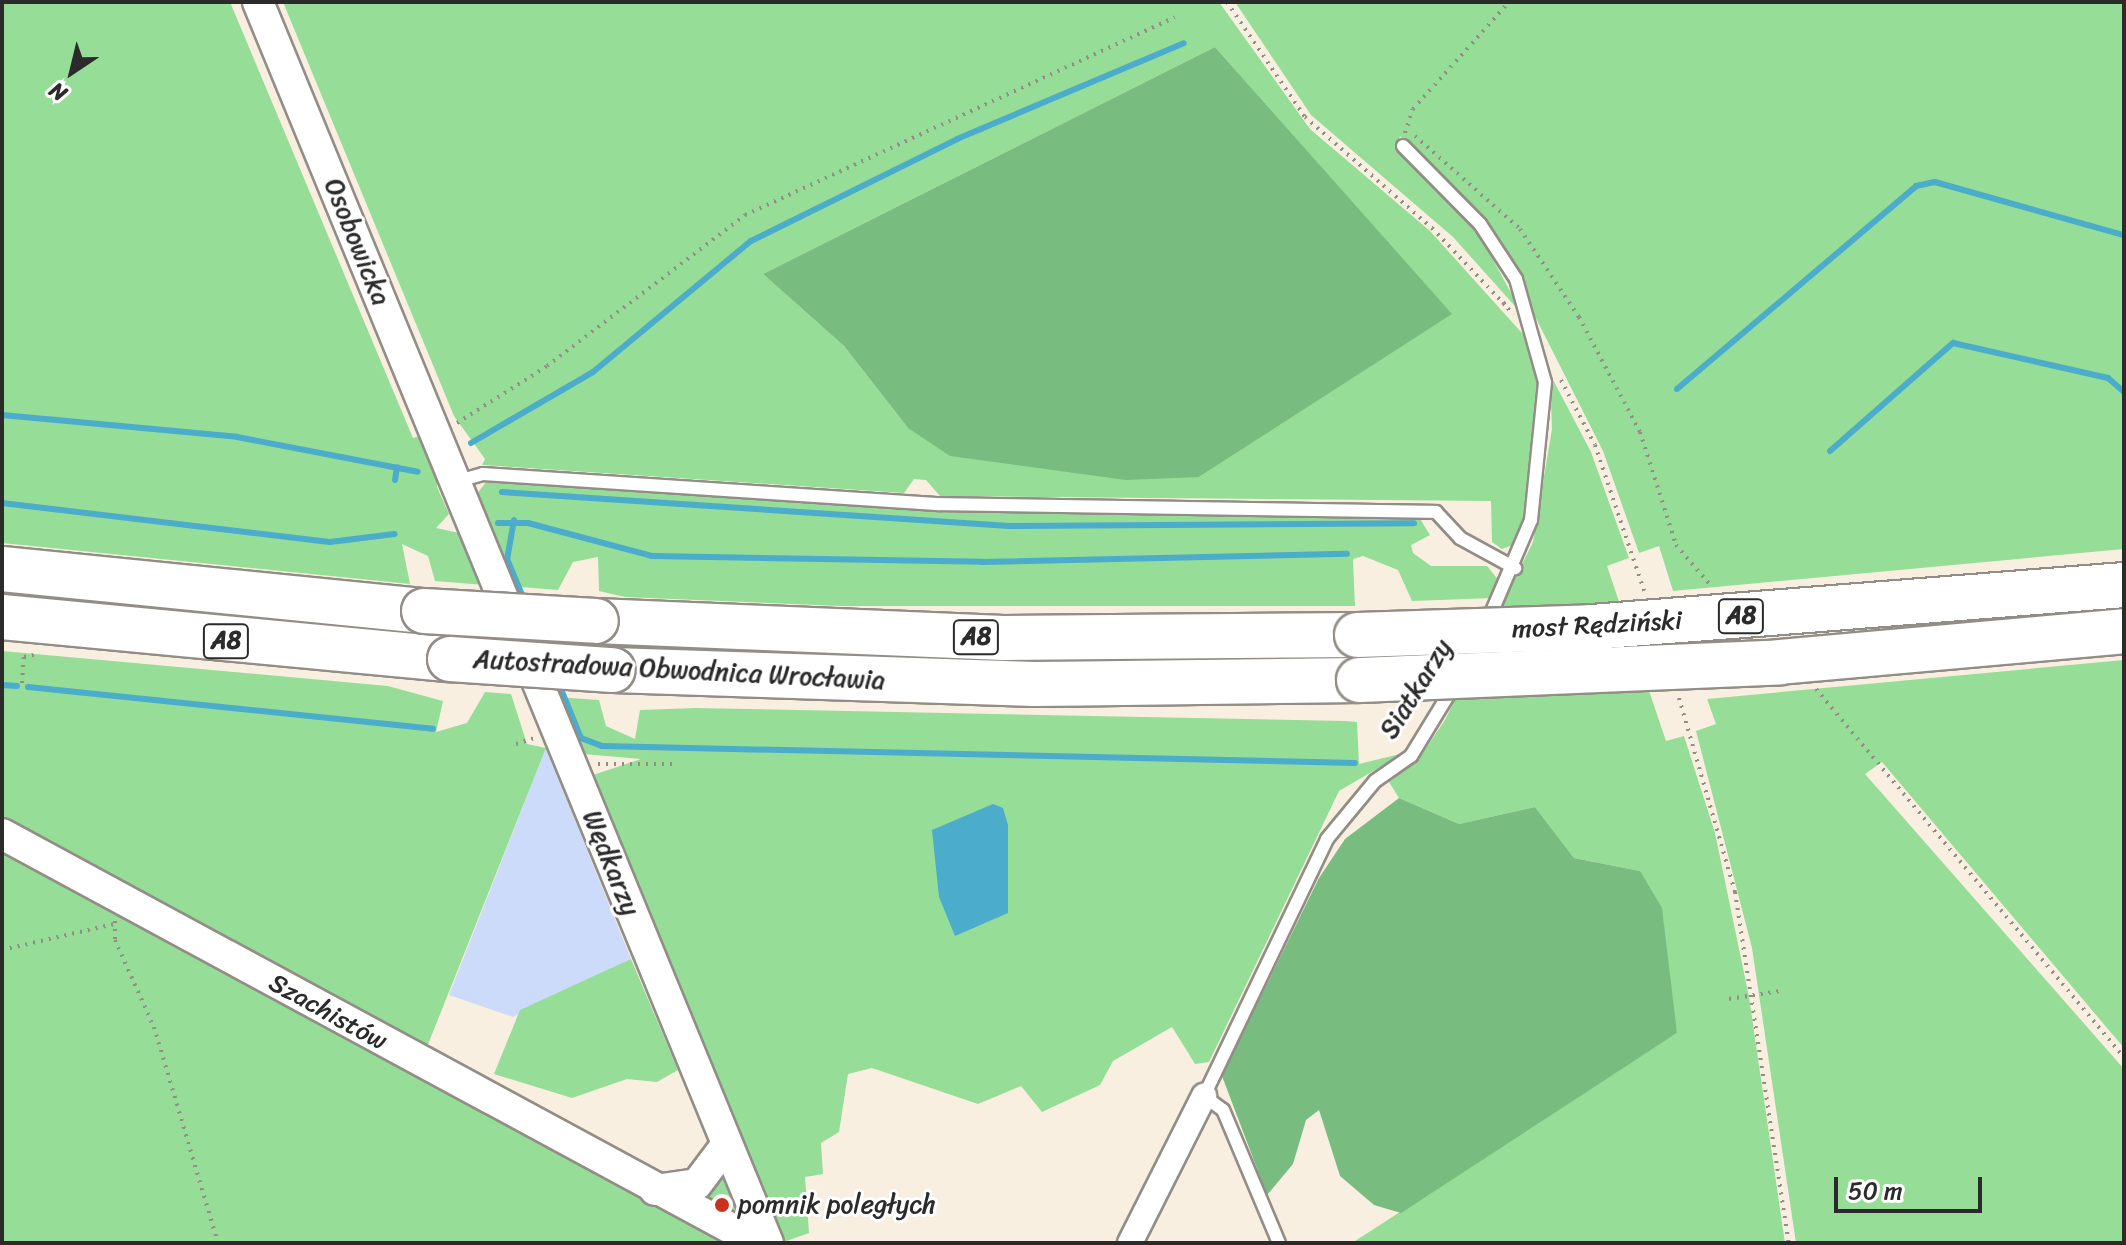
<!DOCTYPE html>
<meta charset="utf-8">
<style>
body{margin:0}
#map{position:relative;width:2126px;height:1245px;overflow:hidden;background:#f9efe0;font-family:Sriracha,sans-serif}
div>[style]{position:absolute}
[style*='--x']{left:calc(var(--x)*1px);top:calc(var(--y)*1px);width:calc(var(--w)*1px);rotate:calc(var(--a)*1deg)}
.built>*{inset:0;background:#cbdbf9}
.green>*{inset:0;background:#96dd97}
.forest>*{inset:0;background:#78bc80}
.water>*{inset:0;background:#4caccb}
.stream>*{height:6px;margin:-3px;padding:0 3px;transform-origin:3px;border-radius:3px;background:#4caccb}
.path>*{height:4px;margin-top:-2px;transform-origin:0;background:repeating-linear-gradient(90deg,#928d86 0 2px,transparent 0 8px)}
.roads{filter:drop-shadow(2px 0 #928d86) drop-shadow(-2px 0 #928d86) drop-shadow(0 2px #928d86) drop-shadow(0 -2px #928d86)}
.service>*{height:12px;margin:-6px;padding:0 6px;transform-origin:6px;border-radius:6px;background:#fff}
.minor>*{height:24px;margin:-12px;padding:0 12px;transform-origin:12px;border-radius:12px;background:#fff}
.tertiary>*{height:30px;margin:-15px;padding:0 15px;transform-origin:15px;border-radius:15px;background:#fff}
.motorway>*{height:44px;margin:-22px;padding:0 22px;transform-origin:22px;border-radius:22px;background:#fff}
.bridges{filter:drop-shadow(2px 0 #928d86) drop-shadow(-2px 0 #928d86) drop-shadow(0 2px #928d86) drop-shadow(0 -2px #928d86)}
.motorway-bridge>*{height:44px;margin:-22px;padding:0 22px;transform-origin:22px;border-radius:22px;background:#fff}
.dots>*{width:22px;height:22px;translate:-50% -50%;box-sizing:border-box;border:4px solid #fff;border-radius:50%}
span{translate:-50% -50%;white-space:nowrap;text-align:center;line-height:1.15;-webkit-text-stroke:6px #fff;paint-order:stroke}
.shield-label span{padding:2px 6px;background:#fff;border:2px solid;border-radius:6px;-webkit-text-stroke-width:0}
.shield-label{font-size:24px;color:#2b2b2b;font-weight:700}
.street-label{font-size:26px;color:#2b2b2b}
.poi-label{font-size:26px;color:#2b2b2b}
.left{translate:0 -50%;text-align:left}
.frame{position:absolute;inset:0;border:4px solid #2b2b2b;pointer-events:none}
.north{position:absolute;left:32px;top:32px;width:80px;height:80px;-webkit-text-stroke:6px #fff;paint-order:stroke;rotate:215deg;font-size:22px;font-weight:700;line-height:32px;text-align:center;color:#2b2b2b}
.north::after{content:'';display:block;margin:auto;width:28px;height:36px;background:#2b2b2b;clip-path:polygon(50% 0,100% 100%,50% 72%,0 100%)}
.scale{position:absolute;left:1834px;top:1177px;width:148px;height:36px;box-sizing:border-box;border:4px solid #2b2b2b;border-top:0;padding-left:10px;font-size:24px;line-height:28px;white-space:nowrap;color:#2b2b2b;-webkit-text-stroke:6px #fff;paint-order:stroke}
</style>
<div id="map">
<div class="built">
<i style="clip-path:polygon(546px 748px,631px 959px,513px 1017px,449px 995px)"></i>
</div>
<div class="green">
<i style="clip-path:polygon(2px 2px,230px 2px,413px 438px,423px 435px,437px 462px,437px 487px,449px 514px,436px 528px,459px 533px,485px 585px,435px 581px,428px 556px,402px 544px,410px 584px,2px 543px)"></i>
<i style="clip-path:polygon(evenodd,283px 2px,1219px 2px,1310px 129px,1430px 231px,1530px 342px,1541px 385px,1526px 525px,1516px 544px,1502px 549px,1492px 542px,1491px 501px,940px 496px,926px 480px,914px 479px,904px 493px,482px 465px,485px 459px,454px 416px,283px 2px,1215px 47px,1451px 314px,1199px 477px,908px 428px,844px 346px,763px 274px,1215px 47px)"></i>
<i style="clip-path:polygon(1235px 2px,2124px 2px,2124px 549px,1673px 591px,1659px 546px,1639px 553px,1603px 451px,1493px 233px,1400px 136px,1396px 149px,1478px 232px,1523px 315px,1453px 237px,1311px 115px)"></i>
<i style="clip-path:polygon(1550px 374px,1591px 452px,1629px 558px,1607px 566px,1666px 741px,1684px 736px,1715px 833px,1749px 997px,1785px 1243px,1352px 1243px,1677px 1033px,1640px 871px,1574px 858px,1535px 807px,1459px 824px,1399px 798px,1389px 782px,1418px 760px,1445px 720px,1533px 542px,1552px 429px)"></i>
<i style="clip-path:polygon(486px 482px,950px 511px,1419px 517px,1430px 535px,1411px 545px,1413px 553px,1431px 566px,1487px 566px,1500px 582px,1493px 598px,1412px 601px,1398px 570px,1363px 556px,1353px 559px,1355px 606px,840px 606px,625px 597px,599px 591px,598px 557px,573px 562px,558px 590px,507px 586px,476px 495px)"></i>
<i style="clip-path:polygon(2px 585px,434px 628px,441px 642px,2px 599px)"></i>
<i style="clip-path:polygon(602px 639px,861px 650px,861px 663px,607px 653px)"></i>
<i style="clip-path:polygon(2px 651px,388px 686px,443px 701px,436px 732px,467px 723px,485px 692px,511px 694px,527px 744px,546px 748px,425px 1052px,2px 818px)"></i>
<i style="clip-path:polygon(2124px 660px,2124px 1048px,1882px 762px,1865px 774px,2124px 1069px,2124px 1243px,1796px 1243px,1752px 948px,1696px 731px,1716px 724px,1707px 699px)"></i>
<i style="clip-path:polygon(556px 697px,599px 700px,606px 726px,635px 739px,640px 710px,696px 708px,1346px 721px,1357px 722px,1359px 764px,1404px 753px,1339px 791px,1209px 1062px,1195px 1064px,1172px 1027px,1113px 1061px,1100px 1085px,1042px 1112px,1021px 1086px,978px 1104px,872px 1068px,848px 1074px,839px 1132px,821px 1143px,823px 1174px,805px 1177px,809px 1233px,781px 1243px,590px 776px,641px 759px,583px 754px)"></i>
<i style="clip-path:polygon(2px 850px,110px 905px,740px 1243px,2px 1243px)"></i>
<i style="clip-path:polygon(631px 959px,678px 1070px,657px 1082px,627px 1079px,572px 1098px,494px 1074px,520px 1010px)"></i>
<i style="clip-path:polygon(724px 1172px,750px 1221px,693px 1196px)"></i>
</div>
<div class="forest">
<i style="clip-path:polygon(1215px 47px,1452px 314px,1199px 477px,1126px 480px,950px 456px,908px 428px,844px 346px,763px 274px)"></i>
<i style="clip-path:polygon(1399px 798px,1459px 824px,1535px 807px,1574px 858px,1640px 871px,1662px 908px,1677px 1033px,1401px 1213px,1374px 1205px,1340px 1176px,1319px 1110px,1306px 1120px,1293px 1164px,1267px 1195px,1222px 1076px,1319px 878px,1345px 839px)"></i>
</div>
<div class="water">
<i style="clip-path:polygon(993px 804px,1003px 808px,1008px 825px,1008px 913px,955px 936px,939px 897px,932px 830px)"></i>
</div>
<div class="stream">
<i style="--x:1677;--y:389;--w:314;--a:-40.3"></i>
<i style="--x:1916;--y:186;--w:19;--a:-12"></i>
<i style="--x:1935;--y:182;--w:196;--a:15.7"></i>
<i style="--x:2;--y:415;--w:236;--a:5.3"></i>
<i style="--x:237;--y:437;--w:184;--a:10.9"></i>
<i style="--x:471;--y:443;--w:141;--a:-30.2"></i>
<i style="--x:593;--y:372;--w:205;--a:-39.7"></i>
<i style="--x:751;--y:241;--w:230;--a:-26.3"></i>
<i style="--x:957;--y:139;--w:246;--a:-22.9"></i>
<i style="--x:1830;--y:451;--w:164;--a:-41.3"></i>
<i style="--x:1953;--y:343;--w:159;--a:12.7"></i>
<i style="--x:2108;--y:378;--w:21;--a:41"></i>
<i style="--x:395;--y:480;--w:13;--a:-81"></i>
<i style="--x:502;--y:492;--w:508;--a:3.84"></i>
<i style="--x:1009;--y:526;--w:405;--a:-0.4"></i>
<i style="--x:2;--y:503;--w:330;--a:6.8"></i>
<i style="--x:330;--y:542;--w:65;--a:-7"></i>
<i style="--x:514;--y:520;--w:40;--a:100"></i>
<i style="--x:507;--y:559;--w:47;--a:67.3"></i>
<i style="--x:498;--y:523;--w:30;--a:0"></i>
<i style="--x:528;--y:523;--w:128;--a:14.9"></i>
<i style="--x:652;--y:556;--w:330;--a:1"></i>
<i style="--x:982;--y:562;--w:365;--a:-1.3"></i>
<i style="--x:558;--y:682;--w:61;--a:67.7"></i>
<i style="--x:581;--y:738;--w:22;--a:21"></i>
<i style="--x:602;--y:746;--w:753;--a:1.29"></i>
<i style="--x:2;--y:685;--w:15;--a:4"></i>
<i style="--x:28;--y:687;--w:407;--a:5.9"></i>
</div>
<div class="path">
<i style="--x:1227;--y:2;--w:139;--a:55.9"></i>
<i style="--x:1305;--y:117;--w:169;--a:41.2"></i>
<i style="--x:1432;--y:228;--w:108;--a:46.5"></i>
<i style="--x:1405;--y:133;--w:25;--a:-72"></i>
<i style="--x:1413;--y:109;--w:144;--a:-48.1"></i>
<i style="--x:1415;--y:136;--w:140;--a:41.5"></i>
<i style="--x:1520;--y:229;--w:106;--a:56.2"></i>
<i style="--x:1579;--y:317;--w:130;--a:62.1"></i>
<i style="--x:1640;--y:432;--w:119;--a:72.3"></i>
<i style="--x:1676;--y:545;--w:55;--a:49.4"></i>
<i style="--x:1503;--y:302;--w:16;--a:52"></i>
<i style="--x:1561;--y:380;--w:73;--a:62.4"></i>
<i style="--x:1595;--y:445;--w:154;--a:71.4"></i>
<i style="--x:457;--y:423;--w:107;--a:-32.3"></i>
<i style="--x:547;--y:366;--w:249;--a:-37.3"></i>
<i style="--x:745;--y:215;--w:473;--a:-24.7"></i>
<i style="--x:22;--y:683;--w:26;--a:-86"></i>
<i style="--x:24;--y:657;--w:14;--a:-12"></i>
<i style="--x:1816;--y:689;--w:481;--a:50.1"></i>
<i style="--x:1679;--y:698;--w:202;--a:73.9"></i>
<i style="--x:1735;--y:892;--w:355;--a:81.3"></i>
<i style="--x:516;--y:744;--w:22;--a:-18"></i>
<i style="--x:598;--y:764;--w:77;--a:0"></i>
<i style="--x:115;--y:921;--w:19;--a:90"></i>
<i style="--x:115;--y:940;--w:95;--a:65.9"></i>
<i style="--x:154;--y:1027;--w:225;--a:73.5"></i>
<i style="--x:2;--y:950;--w:115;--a:-13.1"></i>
<i style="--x:1729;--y:999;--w:52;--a:-8.9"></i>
</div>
<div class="roads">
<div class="service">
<i style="--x:1403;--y:146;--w:110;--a:45.4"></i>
<i style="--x:1480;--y:224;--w:66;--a:56.8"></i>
<i style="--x:1516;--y:279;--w:107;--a:74.3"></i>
<i style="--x:1545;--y:382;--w:139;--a:95.8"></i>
<i style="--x:1531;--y:520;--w:110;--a:113.1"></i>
<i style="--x:455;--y:482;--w:29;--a:-16"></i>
<i style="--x:483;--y:474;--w:458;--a:3.8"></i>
<i style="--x:940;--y:504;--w:496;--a:0.9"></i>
<i style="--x:1436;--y:512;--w:35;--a:47"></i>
<i style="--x:1460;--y:538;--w:63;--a:28.6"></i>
<i style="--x:1279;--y:1243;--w:144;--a:-112.8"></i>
<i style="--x:1223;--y:1110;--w:24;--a:-144"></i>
<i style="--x:1204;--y:1096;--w:285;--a:-64.4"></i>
<i style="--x:1327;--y:839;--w:75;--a:-50.4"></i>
<i style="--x:1375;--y:781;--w:44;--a:-34.8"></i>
<i style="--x:1411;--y:756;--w:84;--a:-58.6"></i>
</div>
<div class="minor">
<i style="--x:1130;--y:1243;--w:165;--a:-63.3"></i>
</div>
<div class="tertiary">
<i style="--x:258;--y:2;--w:1342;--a:67.66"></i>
<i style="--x:2;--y:834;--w:860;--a:28.41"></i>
<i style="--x:655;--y:1190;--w:42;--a:-8.1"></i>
<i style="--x:697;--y:1184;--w:50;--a:-53.1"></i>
</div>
<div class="motorway">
<i style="--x:2;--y:569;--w:424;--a:5.7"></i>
<i style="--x:2;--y:617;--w:450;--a:5.4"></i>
<i style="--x:596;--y:621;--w:408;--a:2.4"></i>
<i style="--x:1004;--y:638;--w:353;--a:-0.5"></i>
<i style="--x:613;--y:670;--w:421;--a:1.9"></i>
<i style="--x:1034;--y:684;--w:325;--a:-0.7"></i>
</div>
</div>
<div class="bridges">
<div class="motorway-bridge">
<i style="--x:424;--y:611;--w:172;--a:3.3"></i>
<i style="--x:1357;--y:635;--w:235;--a:-1.9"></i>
<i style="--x:1592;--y:627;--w:534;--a:-4.51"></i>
<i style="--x:450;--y:659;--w:163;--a:3.9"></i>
<i style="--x:1359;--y:680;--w:421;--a:-2.4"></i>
<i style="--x:1780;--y:662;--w:345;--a:-5.1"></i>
</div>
</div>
<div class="dots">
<i style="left:722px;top:1205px;background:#c8321e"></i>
</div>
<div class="shield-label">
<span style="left:1741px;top:616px">A8</span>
<span style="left:976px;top:637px">A8</span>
<span style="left:226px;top:641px">A8</span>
</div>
<div class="street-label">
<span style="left:357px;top:242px;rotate:68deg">Osobowicka</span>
<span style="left:1597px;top:625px;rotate:-3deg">most Rędziński</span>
<span style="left:679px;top:670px;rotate:3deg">Autostradowa Obwodnica Wrocławia</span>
<span style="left:1416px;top:689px;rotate:-58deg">Siatkarzy</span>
<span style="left:611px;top:863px;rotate:68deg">Wędkarzy</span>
<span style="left:328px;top:1012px;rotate:29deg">Szachistów</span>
</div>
<div class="poi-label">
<span class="left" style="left:738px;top:1205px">pomnik poległych</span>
</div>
<div class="frame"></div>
<div class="north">N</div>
<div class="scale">50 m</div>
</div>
